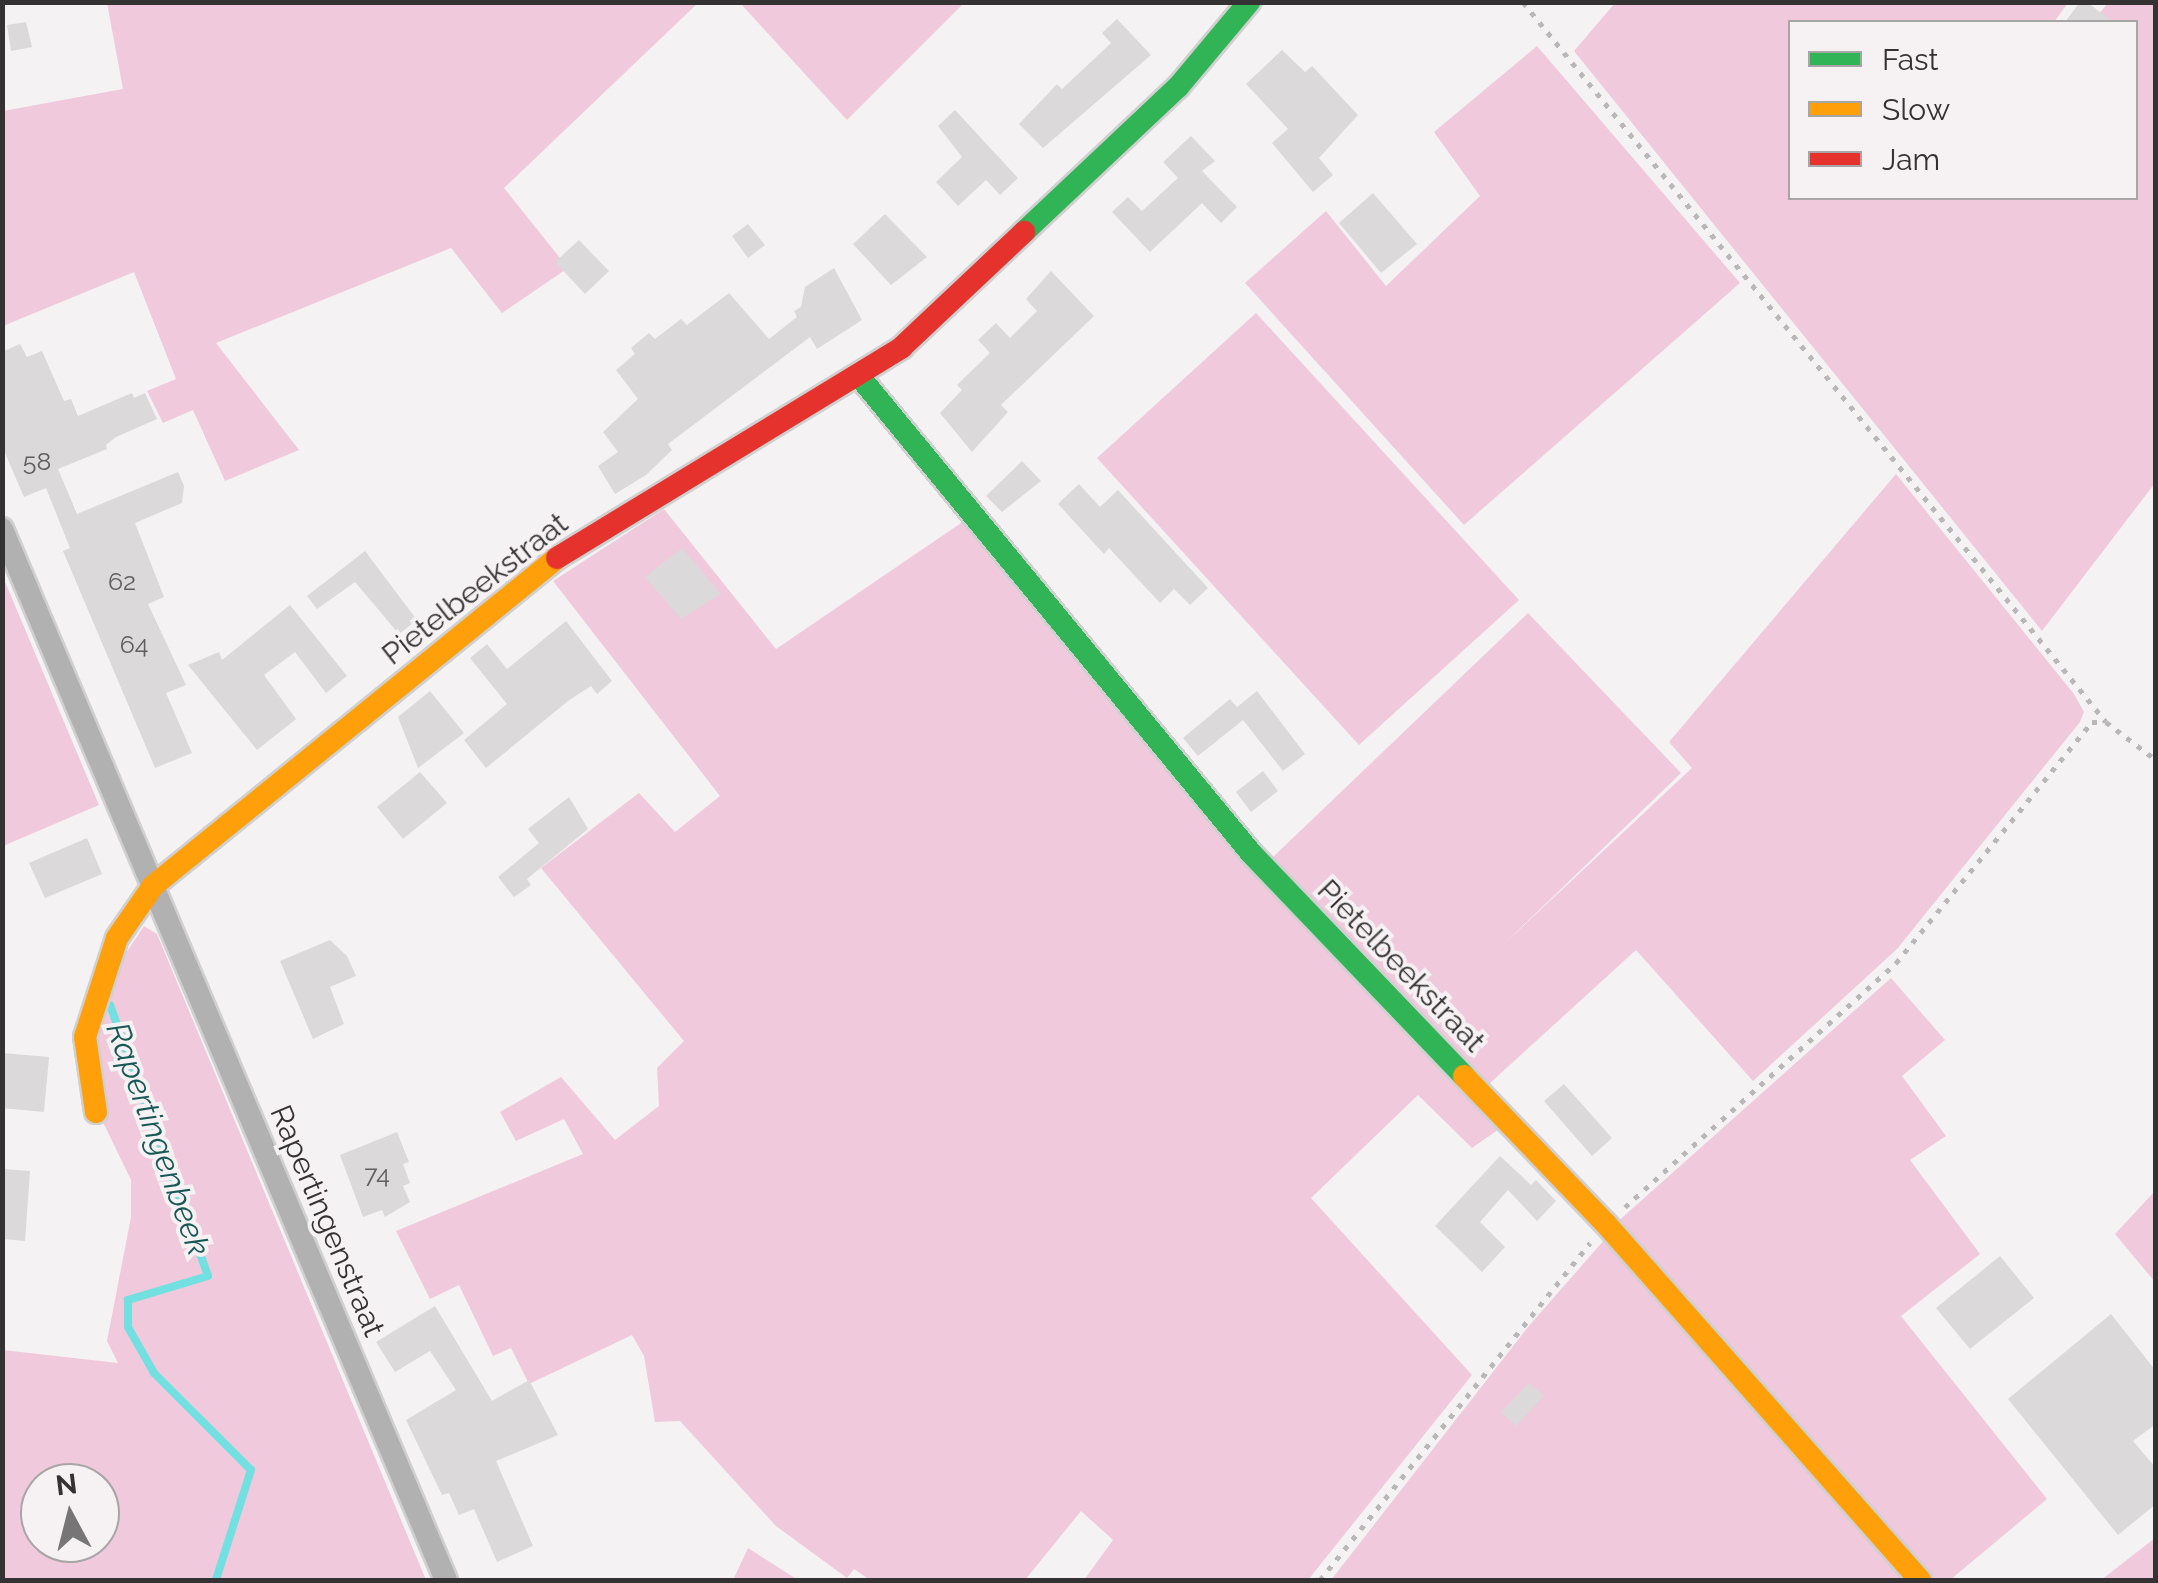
<!DOCTYPE html>
<style>
body{margin:0}
#map{position:relative;width:2158px;height:1583px;overflow:hidden;background:#f5f2f3;font-family:Raleway,sans-serif}
div>[style]{position:absolute}
[style*='--x']{left:calc(var(--x)*1px);top:calc(var(--y)*1px);width:calc(var(--w)*1px);rotate:calc(var(--a)*1deg)}
.green>*{inset:0;background:#f0c9dc}
.stream>*{height:8px;margin:-4px;padding:0 4px;transform-origin:4px;border-radius:4px;background:#72e0e0}
.building>*{inset:0;background:#dbd9da}
.path>*{height:5px;margin-top:-2.5px;transform-origin:0;background:repeating-linear-gradient(90deg,#b9b7b8 0 5px,transparent 0 13px)}
.roads{filter:drop-shadow(2px 0 #d1d0d0) drop-shadow(-2px 0 #d1d0d0) drop-shadow(0 2px #d1d0d0) drop-shadow(0 -2px #d1d0d0)}
.street>*{height:22px;margin:-11px;padding:0 11px;transform-origin:11px;border-radius:11px;background:#b1b1b1}
.fast>*{height:22px;margin:-11px;padding:0 11px;transform-origin:11px;border-radius:11px;background:#30b455}
.slow>*{height:22px;margin:-11px;padding:0 11px;transform-origin:11px;border-radius:11px;background:#ff9f0a}
.jam>*{height:22px;margin:-11px;padding:0 11px;transform-origin:11px;border-radius:11px;background:#e5322d}
span{translate:-50% -50%;white-space:nowrap;text-align:center;line-height:1.15;-webkit-text-stroke:8px #f6f1f3;paint-order:stroke}
.number-label{font-size:25px;color:#605e5e}
.number-label span{-webkit-text-stroke-width:0}
.street-label{font-size:30px;color:#343233}
.water-label{font-size:32px;color:#185857;font-style:italic}
.frame{position:absolute;inset:0;border:5px solid #343233;pointer-events:none}
.legend{position:absolute;left:1788px;top:20px;width:350px;height:180px;box-sizing:border-box;background:#f6f1f3;border:2px solid #a8a5a6;margin:0;padding:12px 18px;list-style:none;font-size:30px;color:#343233}
.legend li{display:flex;align-items:center;gap:20px;height:50px}
.legend b{width:50px;border:2px solid #a8a5a6}
.north{position:absolute;left:20px;top:1463px;width:100px;height:100px;box-sizing:border-box;background:#f6f1f3;border:2px solid #a8a5a6;border-radius:50%;rotate:353deg;font-size:28px;font-weight:700;line-height:40px;text-align:center;color:#343233}
.north::after{content:'';display:block;margin:auto;width:35px;height:45px;background:#787576;clip-path:polygon(50% 0,100% 100%,50% 72%,0 100%)}
</style>
<div id="map">
<div class="green">
<i style="clip-path:polygon(107px 3px,698px 3px,504px 188px,568px 268px,502px 313px,451px 248px,216px 343px,299px 450px,225px 481px,193px 410px,163px 423px,147px 391px,176px 379px,134px 272px,3px 326px,3px 111px,123px 89px)"></i>
<i style="clip-path:polygon(740px 3px,964px 3px,847px 120px)"></i>
<i style="clip-path:polygon(1615px 3px,2068px 3px,2054px 22px,1790px 22px,1790px 198px,2136px 198px,2136px 22px,2092px 22px,2108px 3px,2155px 3px,2155px 483px,2042px 631px,1574px 51px)"></i>
<i style="clip-path:polygon(1537px 46px,1740px 283px,1464px 525px,1245px 283px,1326px 211px,1386px 286px,1480px 196px,1434px 132px)"></i>
<i style="clip-path:polygon(1256px 313px,1519px 600px,1359px 745px,1097px 458px)"></i>
<i style="clip-path:polygon(1896px 474px,2074px 694px,2084px 712px,2080px 722px,1897px 949px,1753px 1081px,1636px 950px,1489px 1084px,1272px 858px,1528px 613px,1681px 773px,1503px 945px,1692px 768px,1669px 742px)"></i>
<i style="clip-path:polygon(664px 509px,776px 649px,964px 521px,1502px 1127px,1472px 1148px,1418px 1095px,1311px 1198px,1472px 1375px,1308px 1580px,1084px 1580px,1113px 1540px,1081px 1511px,1025px 1580px,870px 1580px,854px 1569px,847px 1578px,776px 1526px,680px 1421px,655px 1422px,644px 1356px,632px 1335px,529px 1384px,511px 1348px,493px 1356px,459px 1285px,430px 1299px,396px 1231px,583px 1154px,564px 1119px,516px 1141px,500px 1112px,561px 1077px,615px 1140px,659px 1106px,657px 1068px,684px 1041px,541px 868px,639px 793px,675px 832px,720px 796px,553px 581px)"></i>
<i style="clip-path:polygon(3px 577px,99px 805px,3px 846px,2px 846px)"></i>
<i style="clip-path:polygon(evenodd,144px 926px,157px 934px,426px 1580px,3px 1580px,3px 1350px,118px 1363px,107px 1341px,131px 1217px,131px 1180px,101px 1118px,89px 1035px,103px 987px,144px 926px,40px 1483px,100px 1483px,100px 1543px,40px 1543px,40px 1483px)"></i>
<i style="clip-path:polygon(1891px 978px,1945px 1040px,1902px 1076px,1946px 1136px,1910px 1160px,1980px 1254px,1901px 1316px,2047px 1499px,1950px 1580px,1930px 1580px,1615px 1224px)"></i>
<i style="clip-path:polygon(2155px 1191px,2155px 1282px,2115px 1234px)"></i>
<i style="clip-path:polygon(1605px 1239px,1907px 1580px,1331px 1580px,1528px 1327px)"></i>
<i style="clip-path:polygon(2155px 1538px,2155px 1580px,2101px 1580px)"></i>
<i style="clip-path:polygon(748px 1548px,798px 1580px,733px 1580px)"></i>
</div>
<div class="stream">
<i style="--x:110;--y:1005;--w:288;--a:70.1"></i>
<i style="--x:208;--y:1276;--w:84;--a:163.3"></i>
<i style="--x:128;--y:1300;--w:27;--a:90"></i>
<i style="--x:128;--y:1327;--w:53;--a:60.5"></i>
<i style="--x:154;--y:1373;--w:137;--a:45"></i>
<i style="--x:251;--y:1470;--w:115;--a:107.7"></i>
</div>
<div class="building">
<i style="clip-path:polygon(2080px 2px,2087px 2px,2113px 22px,2065px 22px)"></i>
<i style="clip-path:polygon(1117px 19px,1151px 55px,1043px 148px,1019px 124px,1057px 84px,1062px 89px,1111px 43px,1102px 33px)"></i>
<i style="clip-path:polygon(26px 22px,32px 47px,11px 51px,7px 25px)"></i>
<i style="clip-path:polygon(1282px 50px,1305px 72px,1312px 66px,1358px 115px,1319px 158px,1333px 175px,1313px 192px,1272px 143px,1288px 129px,1246px 84px)"></i>
<i style="clip-path:polygon(955px 110px,1018px 178px,1000px 195px,986px 180px,958px 206px,936px 182px,962px 157px,938px 126px)"></i>
<i style="clip-path:polygon(1191px 136px,1215px 161px,1202px 171px,1237px 207px,1221px 223px,1202px 203px,1150px 252px,1112px 212px,1128px 197px,1142px 211px,1178px 178px,1163px 162px)"></i>
<i style="clip-path:polygon(1373px 193px,1417px 244px,1381px 273px,1339px 223px)"></i>
<i style="clip-path:polygon(885px 214px,927px 257px,891px 285px,853px 244px)"></i>
<i style="clip-path:polygon(748px 224px,765px 245px,748px 258px,732px 236px)"></i>
<i style="clip-path:polygon(579px 240px,609px 271px,585px 294px,555px 262px)"></i>
<i style="clip-path:polygon(834px 268px,862px 320px,817px 349px,810px 337px,668px 444px,672px 450px,646px 475px,615px 494px,598px 466px,618px 452px,603px 432px,638px 399px,616px 370px,635px 354px,631px 348px,649px 333px,655px 339px,681px 319px,687px 325px,729px 293px,769px 339px,797px 317px,794px 311px,801px 307px,805px 287px)"></i>
<i style="clip-path:polygon(1051px 271px,1094px 316px,1001px 405px,1008px 412px,972px 452px,940px 413px,962px 390px,957px 385px,990px 353px,978px 340px,996px 323px,1010px 338px,1037px 311px,1026px 299px)"></i>
<i style="clip-path:polygon(20px 344px,27px 357px,42px 351px,64px 401px,71px 399px,78px 416px,132px 393px,134px 398px,145px 393px,157px 419px,116px 437px,106px 445px,107px 449px,58px 469px,77px 514px,178px 472px,184px 486px,182px 503px,135px 523px,164px 597px,148px 604px,186px 685px,166px 693px,192px 753px,155px 768px,63px 551px,70px 548px,46px 488px,24px 497px,2px 446px,2px 352px)"></i>
<i style="clip-path:polygon(1022px 461px,1041px 481px,1002px 512px,986px 496px)"></i>
<i style="clip-path:polygon(1079px 484px,1100px 507px,1118px 490px,1208px 588px,1190px 605px,1174px 589px,1160px 603px,1109px 548px,1104px 554px,1058px 504px)"></i>
<i style="clip-path:polygon(682px 548px,721px 594px,681px 619px,645px 577px)"></i>
<i style="clip-path:polygon(365px 551px,417px 620px,399px 634px,355px 582px,317px 609px,307px 596px)"></i>
<i style="clip-path:polygon(290px 605px,347px 676px,326px 693px,295px 652px,264px 675px,296px 719px,257px 750px,188px 665px,219px 652px,222px 660px)"></i>
<i style="clip-path:polygon(566px 621px,612px 681px,597px 694px,591px 686px,568px 701px,486px 768px,464px 740px,507px 704px,470px 658px,487px 644px,507px 669px)"></i>
<i style="clip-path:polygon(430px 691px,464px 733px,418px 768px,398px 717px)"></i>
<i style="clip-path:polygon(1257px 691px,1305px 754px,1283px 771px,1243px 720px,1198px 756px,1183px 738px,1230px 699px,1237px 707px)"></i>
<i style="clip-path:polygon(1263px 771px,1278px 791px,1251px 812px,1236px 792px)"></i>
<i style="clip-path:polygon(420px 772px,447px 803px,403px 839px,377px 807px)"></i>
<i style="clip-path:polygon(569px 797px,588px 829px,527px 879px,531px 885px,514px 897px,498px 877px,539px 843px,528px 829px)"></i>
<i style="clip-path:polygon(87px 838px,102px 874px,45px 898px,29px 863px)"></i>
<i style="clip-path:polygon(330px 940px,347px 956px,356px 976px,330px 987px,344px 1024px,313px 1039px,280px 961px)"></i>
<i style="clip-path:polygon(2px 1053px,49px 1057px,44px 1112px,2px 1108px)"></i>
<i style="clip-path:polygon(1564px 1084px,1612px 1138px,1592px 1156px,1544px 1101px)"></i>
<i style="clip-path:polygon(397px 1132px,409px 1162px,403px 1164px,410px 1183px,403px 1186px,410px 1202px,385px 1217px,382px 1210px,363px 1217px,340px 1155px)"></i>
<i style="clip-path:polygon(1500px 1156px,1531px 1185px,1536px 1180px,1556px 1201px,1537px 1221px,1508px 1190px,1480px 1222px,1505px 1247px,1482px 1272px,1435px 1226px)"></i>
<i style="clip-path:polygon(4px 1169px,30px 1171px,25px 1241px,2px 1239px)"></i>
<i style="clip-path:polygon(2000px 1256px,2034px 1298px,1970px 1349px,1936px 1308px)"></i>
<i style="clip-path:polygon(435px 1306px,492px 1401px,529px 1380px,558px 1435px,496px 1461px,533px 1546px,497px 1562px,474px 1509px,459px 1515px,449px 1493px,442px 1495px,406px 1420px,456px 1390px,430px 1351px,395px 1372px,376px 1342px)"></i>
<i style="clip-path:polygon(2111px 1314px,2156px 1371px,2156px 1424px,2133px 1441px,2156px 1468px,2156px 1504px,2118px 1535px,2008px 1399px)"></i>
<i style="clip-path:polygon(1529px 1383px,1544px 1396px,1516px 1426px,1501px 1412px)"></i>
</div>
<div class="path">
<i style="--x:1523;--y:2;--w:926;--a:51"></i>
<i style="--x:1625;--y:1207;--w:365;--a:-42"></i>
<i style="--x:1896;--y:963;--w:311;--a:-50.9"></i>
<i style="--x:2092;--y:722;--w:14;--a:0"></i>
<i style="--x:2106;--y:722;--w:63;--a:37.2"></i>
<i style="--x:1320;--y:1580;--w:432;--a:-51.3"></i>
</div>
<div class="roads">
<div class="street">
<i style="--x:2;--y:529;--w:1141;--a:67.1"></i>
</div>
<div class="fast">
<i style="--x:1024;--y:232;--w:212;--a:-43.3"></i>
<i style="--x:1178;--y:87;--w:111;--a:-50.1"></i>
<i style="--x:859;--y:376;--w:617;--a:50.59"></i>
<i style="--x:1251;--y:853;--w:308;--a:46.3"></i>
</div>
<div class="slow">
<i style="--x:1464;--y:1076;--w:205;--a:46.2"></i>
<i style="--x:1606;--y:1224;--w:475;--a:48.6"></i>
<i style="--x:96;--y:1112;--w:76;--a:-98.3"></i>
<i style="--x:85;--y:1037;--w:104;--a:-72.1"></i>
<i style="--x:117;--y:938;--w:63;--a:-55.3"></i>
<i style="--x:153;--y:886;--w:520;--a:-39.07"></i>
</div>
<div class="jam">
<i style="--x:557;--y:558;--w:404;--a:-31.4"></i>
<i style="--x:902;--y:347;--w:168;--a:-43.3"></i>
</div>
</div>
<div class="number-label">
<span style="left:37px;top:461px">58</span>
<span style="left:122px;top:581px">62</span>
<span style="left:134px;top:644px">64</span>
<span style="left:377px;top:1174px">74</span>
</div>
<div class="street-label">
<span style="left:475px;top:589px;rotate:-38deg">Pietelbeekstraat</span>
<span style="left:1401px;top:966px;rotate:46deg">Pietelbeekstraat</span>
<span style="left:327px;top:1221px;rotate:67deg">Rapertingenstraat</span>
</div>
<div class="water-label">
<span style="left:158px;top:1139px;rotate:70deg">Rapertingenbeek</span>
</div>
<div class="frame"></div>
<ul class="legend">
<li><b style="height:12px;background:#30b455"></b>Fast</li>
<li><b style="height:12px;background:#ff9f0a"></b>Slow</li>
<li><b style="height:12px;background:#e5322d"></b>Jam</li>
</ul>
<div class="north">N</div>
</div>
